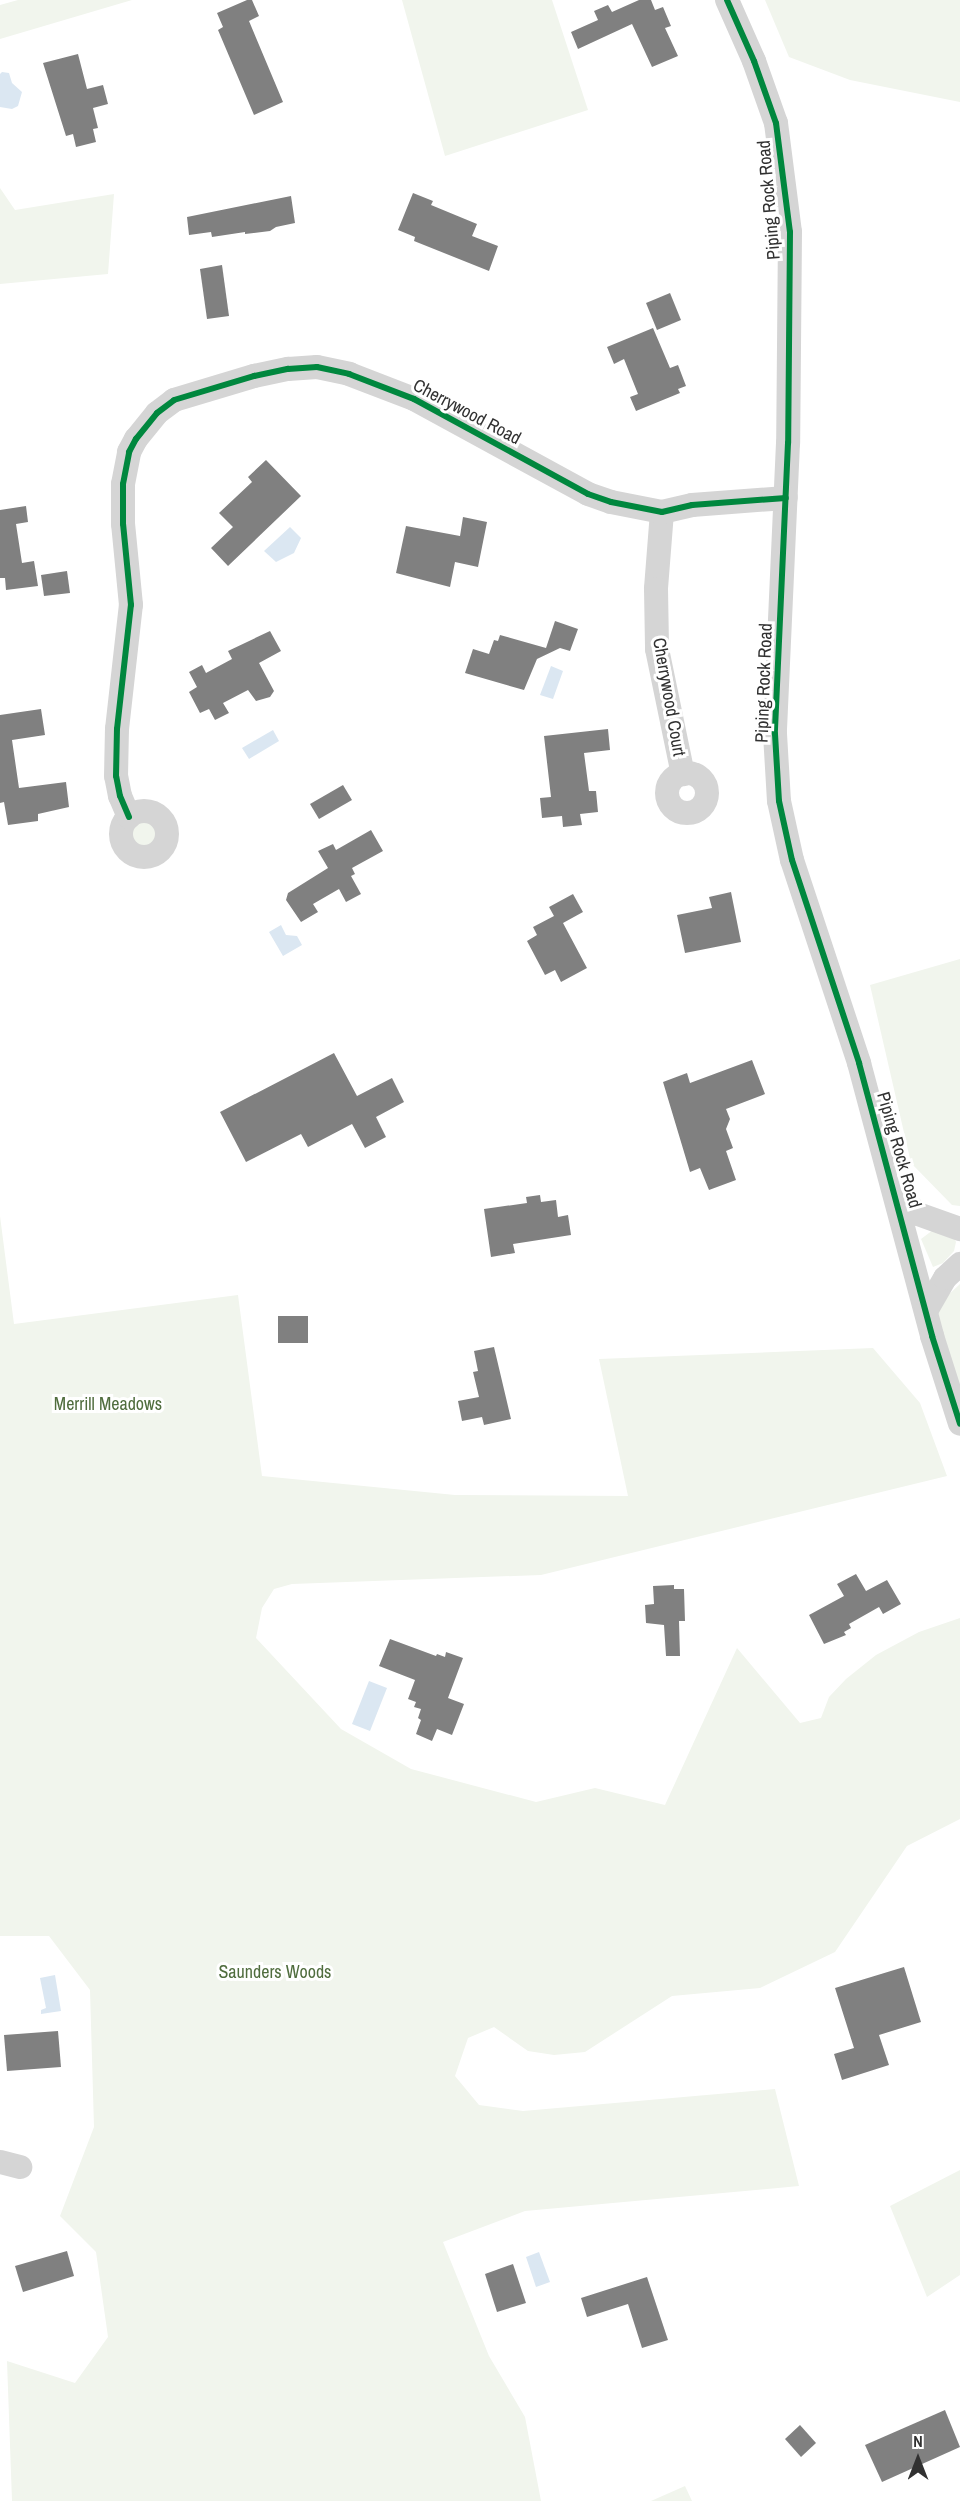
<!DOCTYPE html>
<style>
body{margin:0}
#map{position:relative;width:960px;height:2501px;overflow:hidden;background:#fff;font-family:"Archivo Narrow",sans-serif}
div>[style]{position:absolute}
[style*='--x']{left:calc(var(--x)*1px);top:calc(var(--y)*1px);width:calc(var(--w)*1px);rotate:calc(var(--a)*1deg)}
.green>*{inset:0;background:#f1f5ed}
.round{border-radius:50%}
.water>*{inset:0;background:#dbe7f2}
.building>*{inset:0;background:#808080}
.minor>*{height:24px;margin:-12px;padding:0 12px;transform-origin:12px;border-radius:12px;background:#d5d5d5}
.minor>.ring{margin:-12px;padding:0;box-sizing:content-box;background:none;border:24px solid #d5d5d5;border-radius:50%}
.cycleway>*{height:6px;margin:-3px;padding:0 3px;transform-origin:3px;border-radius:3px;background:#00873e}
span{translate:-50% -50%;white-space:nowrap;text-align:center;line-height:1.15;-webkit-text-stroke:6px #fff;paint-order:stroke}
.street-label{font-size:18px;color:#313131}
.park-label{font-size:18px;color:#506d3e}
.north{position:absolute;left:888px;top:2429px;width:60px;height:60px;-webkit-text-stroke:4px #fff;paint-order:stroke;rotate:0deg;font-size:16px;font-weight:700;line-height:24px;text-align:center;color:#313131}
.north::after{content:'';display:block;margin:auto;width:21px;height:27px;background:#313131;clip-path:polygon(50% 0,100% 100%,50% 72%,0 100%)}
</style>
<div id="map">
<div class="green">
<i style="clip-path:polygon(18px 0,132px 0,0 39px,0 5px)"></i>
<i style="clip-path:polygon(402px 0,552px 0,588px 110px,445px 156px)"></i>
<i style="clip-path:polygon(765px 0,960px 0,960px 102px,850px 80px,789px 57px)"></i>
<i style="clip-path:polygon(0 188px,15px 210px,114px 194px,108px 274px,0 284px)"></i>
<i class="round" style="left:128px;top:818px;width:32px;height:32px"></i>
<i style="clip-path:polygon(960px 959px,960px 1206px,952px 1205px,911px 1163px,870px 985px)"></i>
<i style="clip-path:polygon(0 1216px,14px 1324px,238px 1295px,262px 1476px,455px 1495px,628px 1496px,599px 1359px,873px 1348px,920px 1403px,947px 1476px,541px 1575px,292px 1584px,274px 1589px,262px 1608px,256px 1638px,341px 1729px,411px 1769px,536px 1802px,595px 1788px,665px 1805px,737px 1648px,800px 1723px,821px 1718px,829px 1697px,846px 1679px,876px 1655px,919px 1632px,960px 1618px,960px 1819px,907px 1846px,835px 1952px,760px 1988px,672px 1996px,585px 2052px,554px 2055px,528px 2051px,494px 2027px,468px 2038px,455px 2076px,479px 2105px,523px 2111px,775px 2089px,799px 2186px,525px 2211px,443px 2242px,489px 2356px,525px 2417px,541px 2501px,12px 2501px,7px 2361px,75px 2383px,108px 2337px,96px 2252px,60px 2216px,94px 2127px,90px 1990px,49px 1936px,0 1936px)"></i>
<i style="clip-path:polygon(933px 1230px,954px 1238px,956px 1242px,954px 1251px,943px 1263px,933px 1267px,921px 1239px)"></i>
<i style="clip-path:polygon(960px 1284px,960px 1407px,930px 1312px)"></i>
<i style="clip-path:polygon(960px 2170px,960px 2275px,927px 2297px,890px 2206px)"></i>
<i style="clip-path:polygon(685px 2486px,692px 2501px,651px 2501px)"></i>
</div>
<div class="water">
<i style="clip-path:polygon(2px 72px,9px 73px,12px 83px,22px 92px,18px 106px,12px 109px,0 107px,0 74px)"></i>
<i style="clip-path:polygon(290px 527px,301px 538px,294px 553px,276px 562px,264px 551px)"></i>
<i style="clip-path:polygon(551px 666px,563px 671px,553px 699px,540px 695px)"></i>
<i style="clip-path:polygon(273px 730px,279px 741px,249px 759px,242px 748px)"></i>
<i style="clip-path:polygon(281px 925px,286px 935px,297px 936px,302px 945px,283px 956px,269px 932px)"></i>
<i style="clip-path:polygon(369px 1681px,387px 1688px,370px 1731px,352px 1724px)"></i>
<i style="clip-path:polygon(55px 1975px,61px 2011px,41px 2014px,41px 2010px,46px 2008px,40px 1978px)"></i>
<i style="clip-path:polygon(539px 2252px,550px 2282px,536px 2287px,526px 2257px)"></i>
</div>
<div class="building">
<i style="clip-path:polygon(247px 0,252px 0,259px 16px,249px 21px,283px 102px,254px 115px,218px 30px,223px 27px,217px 13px)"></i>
<i style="clip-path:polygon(639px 0,651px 0,655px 10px,663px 7px,671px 26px,665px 28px,678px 56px,652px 67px,632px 24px,578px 49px,571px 32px,598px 20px,594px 11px,608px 5px,612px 12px)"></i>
<i style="clip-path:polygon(78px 54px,87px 89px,103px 85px,108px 104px,93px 108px,98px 128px,93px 129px,96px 142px,76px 147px,73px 134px,66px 136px,43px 63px)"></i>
<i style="clip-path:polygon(413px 193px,433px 201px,431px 205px,477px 224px,472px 236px,498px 246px,489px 271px,414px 241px,415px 237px,398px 230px)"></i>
<i style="clip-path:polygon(291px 196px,295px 223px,276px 227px,270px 231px,245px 234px,245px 232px,212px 237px,211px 232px,189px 235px,187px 217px)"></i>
<i style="clip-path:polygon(222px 265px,229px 316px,207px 319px,200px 269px)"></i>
<i style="clip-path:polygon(670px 293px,681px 320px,657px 330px,646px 303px)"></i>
<i style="clip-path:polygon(653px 328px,670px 368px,678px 365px,686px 386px,678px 389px,680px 393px,636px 411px,630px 397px,638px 394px,624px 359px,614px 364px,607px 347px)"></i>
<i style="clip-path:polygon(266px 460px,301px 496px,228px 566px,211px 548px,233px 527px,219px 513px,252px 482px,248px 477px)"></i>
<i style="clip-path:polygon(26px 506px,28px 522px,16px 524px,22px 563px,34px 561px,38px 586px,6px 590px,5px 578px,0 578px,0 510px)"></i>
<i style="clip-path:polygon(463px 517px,487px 522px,478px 567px,455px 562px,450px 587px,396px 573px,406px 526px,460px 536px)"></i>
<i style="clip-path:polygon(67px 571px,70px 593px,44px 596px,41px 575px)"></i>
<i style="clip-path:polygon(555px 621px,578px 629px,570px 651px,560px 648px,537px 659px,524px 690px,465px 673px,473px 649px,489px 654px,494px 640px,498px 641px,500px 635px,546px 648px)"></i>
<i style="clip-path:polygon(270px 631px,281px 651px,259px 663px,274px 691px,270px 697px,256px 701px,248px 690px,223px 703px,229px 713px,215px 720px,209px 709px,200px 713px,189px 692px,197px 687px,189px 672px,202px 665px,206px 673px,232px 659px,228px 651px)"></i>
<i style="clip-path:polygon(41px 709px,45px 735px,12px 740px,19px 788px,66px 782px,69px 807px,38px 814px,38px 821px,8px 825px,4px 802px,0 803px,0 715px)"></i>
<i style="clip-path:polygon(608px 729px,610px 750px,584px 753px,589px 791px,596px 791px,598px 812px,580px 814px,582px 825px,563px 827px,562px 816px,542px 818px,540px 798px,551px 797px,544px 736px)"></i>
<i style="clip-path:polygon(343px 785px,352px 800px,319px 819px,310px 804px)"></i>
<i style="clip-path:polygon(371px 830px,383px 851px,352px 868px,355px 874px,351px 876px,361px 894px,346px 902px,339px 889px,313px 904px,318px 912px,301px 922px,286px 900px,288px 893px,328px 868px,318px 851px,333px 844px,336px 850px)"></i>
<i style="clip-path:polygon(731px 892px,741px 942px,685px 953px,677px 915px,712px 908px,709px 897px)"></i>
<i style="clip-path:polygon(573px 894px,583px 912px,563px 923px,587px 968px,561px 982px,555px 970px,545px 975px,527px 941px,537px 935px,533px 927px,554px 916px,549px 907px)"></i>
<i style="clip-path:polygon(334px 1053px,357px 1096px,392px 1078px,404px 1102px,376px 1117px,386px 1137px,365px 1148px,352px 1124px,308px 1147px,301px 1134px,246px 1162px,220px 1112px)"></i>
<i style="clip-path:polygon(752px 1060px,765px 1094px,726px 1109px,730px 1119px,726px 1129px,733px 1148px,726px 1151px,736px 1180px,709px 1190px,700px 1168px,690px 1172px,663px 1082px,687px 1073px,690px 1083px)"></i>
<i style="clip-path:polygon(540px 1195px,541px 1202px,556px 1200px,558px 1217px,568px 1215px,571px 1235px,513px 1244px,515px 1253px,491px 1257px,484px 1209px,527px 1203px,526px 1197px)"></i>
<i style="clip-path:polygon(278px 1316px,308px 1316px,308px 1343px,278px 1343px)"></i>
<i style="clip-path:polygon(494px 1347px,511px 1419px,484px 1425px,482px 1417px,462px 1421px,458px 1401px,479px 1397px,473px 1372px,478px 1371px,474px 1351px)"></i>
<i style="clip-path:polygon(856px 1574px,866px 1591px,887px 1580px,901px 1604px,883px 1614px,879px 1607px,849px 1624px,851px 1628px,844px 1632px,846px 1635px,824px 1644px,809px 1615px,844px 1596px,837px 1584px)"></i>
<i style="clip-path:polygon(674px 1585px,674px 1589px,684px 1589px,685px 1621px,679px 1621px,680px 1656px,666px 1656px,664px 1625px,646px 1623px,645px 1605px,654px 1604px,653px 1586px)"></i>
<i style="clip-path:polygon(390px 1639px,436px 1656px,437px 1654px,445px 1657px,446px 1652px,463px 1658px,448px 1698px,464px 1704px,452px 1735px,437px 1729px,432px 1741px,416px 1734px,421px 1720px,418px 1718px,421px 1709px,414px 1707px,416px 1702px,408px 1699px,415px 1680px,379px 1666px)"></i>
<i style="clip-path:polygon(904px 1967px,921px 2022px,879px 2035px,889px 2065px,842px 2080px,834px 2054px,854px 2048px,835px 1988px)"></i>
<i style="clip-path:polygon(58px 2031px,61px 2067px,7px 2071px,4px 2035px)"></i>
<i style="clip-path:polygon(67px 2251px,74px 2276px,23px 2292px,15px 2266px)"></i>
<i style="clip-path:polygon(513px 2264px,526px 2303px,497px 2312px,485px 2274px)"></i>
<i style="clip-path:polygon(647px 2277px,668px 2340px,642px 2348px,628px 2304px,587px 2317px,581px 2298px)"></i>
<i style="clip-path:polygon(945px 2410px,960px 2447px,882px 2482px,865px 2445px)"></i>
<i style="clip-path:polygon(800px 2425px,816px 2443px,801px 2457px,785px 2439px)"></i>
</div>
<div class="minor">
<i style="--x:727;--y:0;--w:67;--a:66.1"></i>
<i style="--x:754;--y:61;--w:66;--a:70.5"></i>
<i style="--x:776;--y:123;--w:110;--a:82.7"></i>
<i style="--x:790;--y:232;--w:211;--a:90.5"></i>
<i style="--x:788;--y:443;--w:291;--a:92.6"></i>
<i style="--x:775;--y:734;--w:67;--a:86.6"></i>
<i style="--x:779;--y:801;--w:60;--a:77.6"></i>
<i style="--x:792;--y:860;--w:214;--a:71.7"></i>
<i style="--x:859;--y:1063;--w:283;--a:75"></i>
<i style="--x:932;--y:1336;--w:92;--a:72.3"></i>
<i style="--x:662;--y:512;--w:77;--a:94.5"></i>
<i style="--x:656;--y:589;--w:60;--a:89"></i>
<i style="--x:657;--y:649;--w:128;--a:78.3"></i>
<i class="ring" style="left:667px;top:773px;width:16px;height:16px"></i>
<i class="ring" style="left:121px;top:811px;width:22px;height:22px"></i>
<i style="--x:129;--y:817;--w:23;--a:-113"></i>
<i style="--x:120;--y:796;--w:20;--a:-101"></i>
<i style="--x:116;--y:776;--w:47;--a:-88.8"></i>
<i style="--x:117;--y:729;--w:125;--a:-83.6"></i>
<i style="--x:131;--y:605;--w:81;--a:-95.6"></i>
<i style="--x:123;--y:524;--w:40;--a:-90"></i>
<i style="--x:123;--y:484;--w:33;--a:-79"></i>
<i style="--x:129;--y:452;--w:15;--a:-62"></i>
<i style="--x:136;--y:439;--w:33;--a:-51"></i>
<i style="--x:157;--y:413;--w:21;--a:-37"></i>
<i style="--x:174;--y:400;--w:84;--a:-16.7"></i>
<i style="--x:254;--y:376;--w:35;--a:-12"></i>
<i style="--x:288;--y:369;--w:29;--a:-4"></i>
<i style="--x:317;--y:367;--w:33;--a:12"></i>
<i style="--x:349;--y:374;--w:70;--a:21"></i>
<i style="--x:414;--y:399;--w:198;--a:28.6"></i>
<i style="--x:588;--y:494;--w:24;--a:19"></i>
<i style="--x:611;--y:502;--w:52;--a:11.1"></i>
<i style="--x:662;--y:512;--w:31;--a:-13"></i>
<i style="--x:692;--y:505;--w:94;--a:-4.3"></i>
<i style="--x:896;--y:1193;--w:30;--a:44"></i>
<i style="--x:918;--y:1214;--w:45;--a:19.7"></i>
<i style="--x:926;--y:1311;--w:38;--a:-60"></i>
<i style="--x:945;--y:1278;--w:21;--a:-43"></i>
<i style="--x:0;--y:2162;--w:21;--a:14"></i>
</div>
<div class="cycleway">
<i style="--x:727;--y:0;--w:67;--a:66.1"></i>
<i style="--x:754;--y:61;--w:66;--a:70.5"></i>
<i style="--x:776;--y:123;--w:110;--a:82.7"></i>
<i style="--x:790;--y:232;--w:211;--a:90.5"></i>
<i style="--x:788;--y:443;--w:291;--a:92.6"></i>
<i style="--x:775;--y:734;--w:67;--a:86.6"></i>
<i style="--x:779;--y:801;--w:60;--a:77.6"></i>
<i style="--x:792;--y:860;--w:214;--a:71.7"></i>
<i style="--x:859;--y:1063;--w:283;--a:75"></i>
<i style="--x:932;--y:1336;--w:92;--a:72.3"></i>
<i style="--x:129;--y:817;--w:23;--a:-113"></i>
<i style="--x:120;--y:796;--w:20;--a:-101"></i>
<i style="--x:116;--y:776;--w:47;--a:-88.8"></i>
<i style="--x:117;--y:729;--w:125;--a:-83.6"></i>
<i style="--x:131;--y:605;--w:81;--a:-95.6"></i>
<i style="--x:123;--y:524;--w:40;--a:-90"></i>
<i style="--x:123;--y:484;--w:33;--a:-79"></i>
<i style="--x:129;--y:452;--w:15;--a:-62"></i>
<i style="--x:136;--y:439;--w:33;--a:-51"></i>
<i style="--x:157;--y:413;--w:21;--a:-37"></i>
<i style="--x:174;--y:400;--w:84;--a:-16.7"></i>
<i style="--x:254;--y:376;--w:35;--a:-12"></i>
<i style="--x:288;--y:369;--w:29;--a:-4"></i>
<i style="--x:317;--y:367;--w:33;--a:12"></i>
<i style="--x:349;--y:374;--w:70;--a:21"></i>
<i style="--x:414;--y:399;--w:198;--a:28.6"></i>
<i style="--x:588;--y:494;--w:24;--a:19"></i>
<i style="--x:611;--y:502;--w:52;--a:11.1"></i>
<i style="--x:662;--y:512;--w:31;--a:-13"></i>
<i style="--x:692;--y:505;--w:94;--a:-4.3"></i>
</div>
<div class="street-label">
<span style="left:769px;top:200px;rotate:-95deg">Piping Rock Road</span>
<span style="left:467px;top:412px;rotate:28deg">Cherrywood Road</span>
<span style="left:764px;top:683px;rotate:-88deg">Piping Rock Road</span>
<span style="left:669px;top:697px;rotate:80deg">Cherrywood Court</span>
<span style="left:899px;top:1150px;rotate:74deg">Piping Rock Road</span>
</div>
<div class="park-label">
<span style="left:108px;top:1404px">Merrill Meadows</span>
<span style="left:275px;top:1972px">Saunders Woods</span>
</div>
<div class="north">N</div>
</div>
